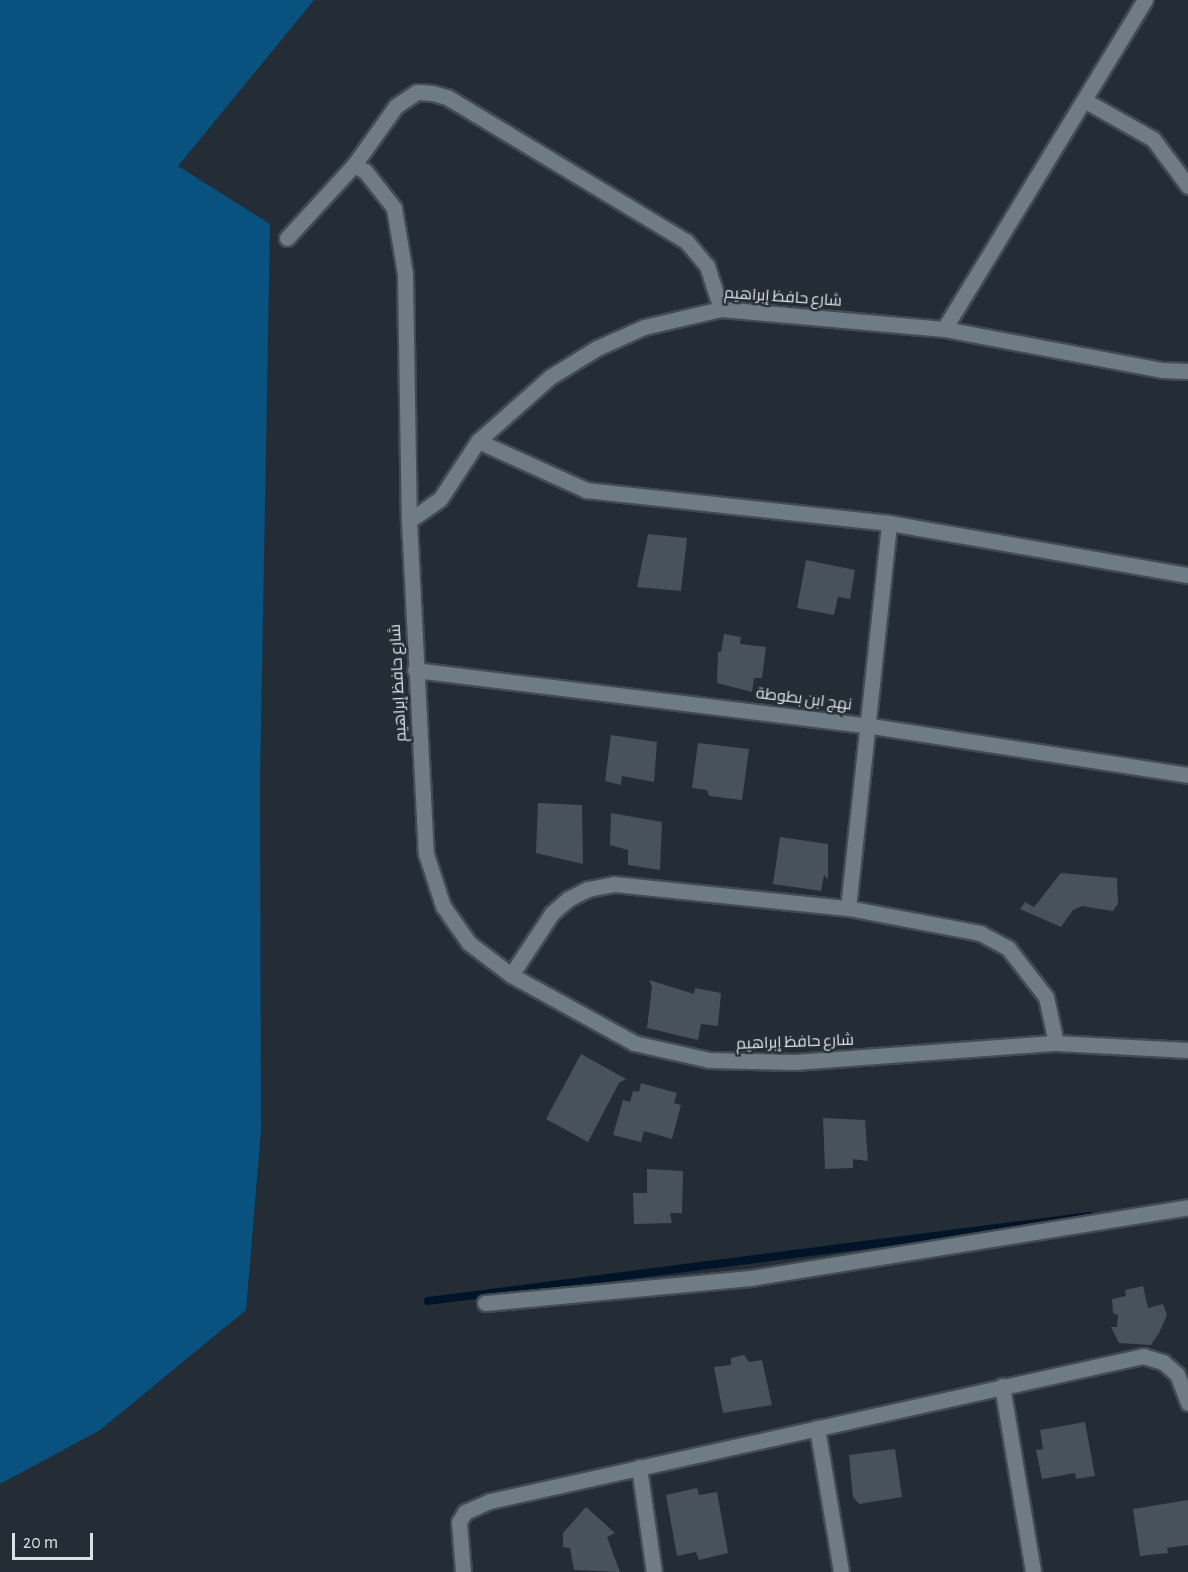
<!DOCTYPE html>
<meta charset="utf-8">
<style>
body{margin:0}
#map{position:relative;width:1188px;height:1572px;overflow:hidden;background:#242d36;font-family:"Alegreya Sans",Cairo,sans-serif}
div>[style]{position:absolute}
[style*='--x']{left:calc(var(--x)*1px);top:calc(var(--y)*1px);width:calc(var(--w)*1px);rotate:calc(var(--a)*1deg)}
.green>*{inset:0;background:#09517e}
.stream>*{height:8px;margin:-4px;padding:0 4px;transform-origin:4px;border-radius:4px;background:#001427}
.building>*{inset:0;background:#47525b}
.roads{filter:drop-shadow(2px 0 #424b51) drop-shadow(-2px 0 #424b51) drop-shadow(0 2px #424b51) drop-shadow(0 -2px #424b51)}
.street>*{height:15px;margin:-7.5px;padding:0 7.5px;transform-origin:7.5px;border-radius:7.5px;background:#707c85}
span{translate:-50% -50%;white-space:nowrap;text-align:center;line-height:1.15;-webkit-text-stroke:4.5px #242d36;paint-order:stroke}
.street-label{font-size:16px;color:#dae0e5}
.scale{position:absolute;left:12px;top:1533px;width:81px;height:27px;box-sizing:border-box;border:3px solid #dae0e5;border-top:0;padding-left:8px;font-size:18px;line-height:21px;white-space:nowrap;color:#dae0e5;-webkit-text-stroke:4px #242d36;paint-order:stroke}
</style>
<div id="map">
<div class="green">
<i style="clip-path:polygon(0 0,314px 0,178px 166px,270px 224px,260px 784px,261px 1130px,246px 1310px,100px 1430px,0 1484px)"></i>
</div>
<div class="stream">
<i style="--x:428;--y:1301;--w:668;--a:-7.31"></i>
</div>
<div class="building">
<i style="clip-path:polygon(648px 534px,687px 538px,681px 591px,637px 587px)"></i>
<i style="clip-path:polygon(806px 560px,855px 570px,850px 599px,838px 597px,834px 615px,797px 608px)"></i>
<i style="clip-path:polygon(724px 634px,741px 637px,740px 644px,766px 647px,762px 678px,754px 678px,752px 692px,717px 683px,718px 652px,721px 652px)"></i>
<i style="clip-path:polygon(611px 735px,657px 742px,654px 782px,622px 776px,621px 785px,605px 781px)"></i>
<i style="clip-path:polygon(698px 743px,749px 749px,742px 800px,709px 796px,707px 790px,692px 788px)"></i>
<i style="clip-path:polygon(538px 803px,582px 805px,583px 864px,536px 853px)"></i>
<i style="clip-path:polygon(611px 813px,662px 822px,660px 870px,628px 865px,628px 850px,610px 845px)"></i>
<i style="clip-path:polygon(780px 837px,828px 844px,828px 879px,824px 875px,821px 891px,773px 884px)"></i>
<i style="clip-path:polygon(1061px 873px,1117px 878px,1118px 904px,1113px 911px,1082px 906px,1073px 910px,1061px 927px,1020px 909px,1025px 902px,1034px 907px)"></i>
<i style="clip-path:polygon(649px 980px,694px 994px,695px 988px,721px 993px,718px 1026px,701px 1024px,698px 1040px,647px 1028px,652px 987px)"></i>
<i style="clip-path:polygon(581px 1054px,626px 1079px,619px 1083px,588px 1142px,546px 1119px)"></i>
<i style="clip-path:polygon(641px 1083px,677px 1093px,674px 1103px,681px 1105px,672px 1139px,644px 1131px,641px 1142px,613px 1135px,623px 1100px,630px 1102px,633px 1091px,639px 1092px)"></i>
<i style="clip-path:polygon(823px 1118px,865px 1120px,868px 1161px,853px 1159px,853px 1168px,825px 1169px)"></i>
<i style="clip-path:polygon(647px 1169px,683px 1171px,682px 1213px,670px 1213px,672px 1223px,634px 1224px,633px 1193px,647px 1193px)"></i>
<i style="clip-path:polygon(1143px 1286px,1148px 1308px,1163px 1304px,1167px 1315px,1159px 1333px,1151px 1345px,1119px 1343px,1111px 1327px,1117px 1327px,1118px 1315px,1113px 1313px,1112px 1299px,1126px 1296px,1125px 1290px)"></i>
<i style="clip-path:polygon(744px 1355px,749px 1362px,762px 1360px,772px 1405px,723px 1413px,714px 1367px,731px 1365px,731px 1358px)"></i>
<i style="clip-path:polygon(1085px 1422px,1095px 1476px,1076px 1479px,1075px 1473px,1042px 1479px,1036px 1450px,1043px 1449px,1040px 1430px)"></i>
<i style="clip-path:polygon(895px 1449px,902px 1497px,859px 1504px,853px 1497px,849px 1455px)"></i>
<i style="clip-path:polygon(697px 1488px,699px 1495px,717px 1492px,728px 1553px,699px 1560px,696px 1552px,677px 1556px,666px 1495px)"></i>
<i style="clip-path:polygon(1188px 1500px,1188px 1545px,1167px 1548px,1168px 1553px,1140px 1556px,1133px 1509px)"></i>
<i style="clip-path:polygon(586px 1507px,615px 1533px,607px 1537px,620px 1572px,574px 1570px,570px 1548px,563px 1547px,563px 1533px)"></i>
</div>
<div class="roads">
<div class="street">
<i style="--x:1084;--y:100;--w:79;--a:29.5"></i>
<i style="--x:1153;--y:139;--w:59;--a:53.3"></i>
<i style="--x:354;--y:165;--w:13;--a:29"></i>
<i style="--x:365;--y:171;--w:47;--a:51.9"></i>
<i style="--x:394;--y:208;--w:67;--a:80.5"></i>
<i style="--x:405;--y:274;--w:247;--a:89.1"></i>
<i style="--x:287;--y:238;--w:99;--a:-47.5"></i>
<i style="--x:354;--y:165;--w:72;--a:-54.6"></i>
<i style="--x:396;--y:106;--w:25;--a:-34"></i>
<i style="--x:417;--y:92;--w:15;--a:4"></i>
<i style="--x:432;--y:93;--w:16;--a:15"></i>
<i style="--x:447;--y:97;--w:279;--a:31.1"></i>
<i style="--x:686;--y:241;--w:33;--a:50"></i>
<i style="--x:707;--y:266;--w:45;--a:72"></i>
<i style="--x:944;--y:329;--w:386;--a:-58.6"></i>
<i style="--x:1188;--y:371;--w:26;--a:-178"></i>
<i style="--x:1162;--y:370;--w:222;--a:-169.3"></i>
<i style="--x:944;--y:329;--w:224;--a:-174.9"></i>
<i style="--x:721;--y:309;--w:79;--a:166.8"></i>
<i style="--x:644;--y:327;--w:51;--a:155.9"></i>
<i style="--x:597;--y:348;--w:55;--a:148.3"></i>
<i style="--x:550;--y:377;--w:96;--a:138.4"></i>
<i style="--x:478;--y:441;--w:69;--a:123.2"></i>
<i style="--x:440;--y:499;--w:38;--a:145"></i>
<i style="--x:409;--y:521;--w:333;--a:87.1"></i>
<i style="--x:426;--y:854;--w:55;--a:71.9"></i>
<i style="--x:443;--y:906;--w:45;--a:54.9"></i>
<i style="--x:469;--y:943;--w:53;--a:37.3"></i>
<i style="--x:511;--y:975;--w:141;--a:28.9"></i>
<i style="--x:634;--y:1043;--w:77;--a:12.8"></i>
<i style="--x:709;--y:1060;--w:86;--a:1.3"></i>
<i style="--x:795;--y:1062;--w:262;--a:-4.2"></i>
<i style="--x:1056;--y:1043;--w:132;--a:3"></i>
<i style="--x:478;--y:441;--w:119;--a:24.4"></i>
<i style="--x:586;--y:490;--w:305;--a:6.2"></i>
<i style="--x:889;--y:523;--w:303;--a:9.9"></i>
<i style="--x:415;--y:670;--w:453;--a:7"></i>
<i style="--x:865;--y:725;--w:327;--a:8.8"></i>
<i style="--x:848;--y:908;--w:387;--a:-83.9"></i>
<i style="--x:511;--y:975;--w:74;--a:-56.5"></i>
<i style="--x:552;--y:913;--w:21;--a:-41"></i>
<i style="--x:568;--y:899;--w:22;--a:-27"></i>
<i style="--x:588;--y:889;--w:26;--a:-11"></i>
<i style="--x:614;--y:884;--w:235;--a:5.9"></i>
<i style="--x:848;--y:908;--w:134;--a:10.7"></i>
<i style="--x:980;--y:933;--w:32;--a:28"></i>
<i style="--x:1008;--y:948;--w:62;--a:52.2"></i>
<i style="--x:1046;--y:997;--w:47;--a:77.7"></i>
<i style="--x:485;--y:1303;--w:267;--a:-5.4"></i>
<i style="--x:751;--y:1278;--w:443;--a:-9.2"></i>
<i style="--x:1002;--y:1386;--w:189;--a:80.5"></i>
<i style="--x:817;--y:1428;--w:146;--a:80.5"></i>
<i style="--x:639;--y:1467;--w:106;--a:81.9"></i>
<i style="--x:463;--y:1572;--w:50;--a:-94.6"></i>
<i style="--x:459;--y:1522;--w:12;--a:-59"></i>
<i style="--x:465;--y:1512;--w:27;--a:-24"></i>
<i style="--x:490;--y:1501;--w:669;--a:-12.52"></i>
<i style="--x:1143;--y:1356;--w:21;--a:17"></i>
<i style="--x:1163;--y:1362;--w:18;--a:41"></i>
<i style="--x:1177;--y:1374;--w:31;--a:69"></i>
</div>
</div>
<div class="street-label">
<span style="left:783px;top:297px;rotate:4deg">شارع حافظ إبراهيم</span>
<span style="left:398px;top:683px;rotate:-93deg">شارع حافظ إبراهيم</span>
<span style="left:804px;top:699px;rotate:7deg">نهج ابن بطوطة</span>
<span style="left:795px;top:1042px;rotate:-2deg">شارع حافظ إبراهيم</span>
</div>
<div class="scale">20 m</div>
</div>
